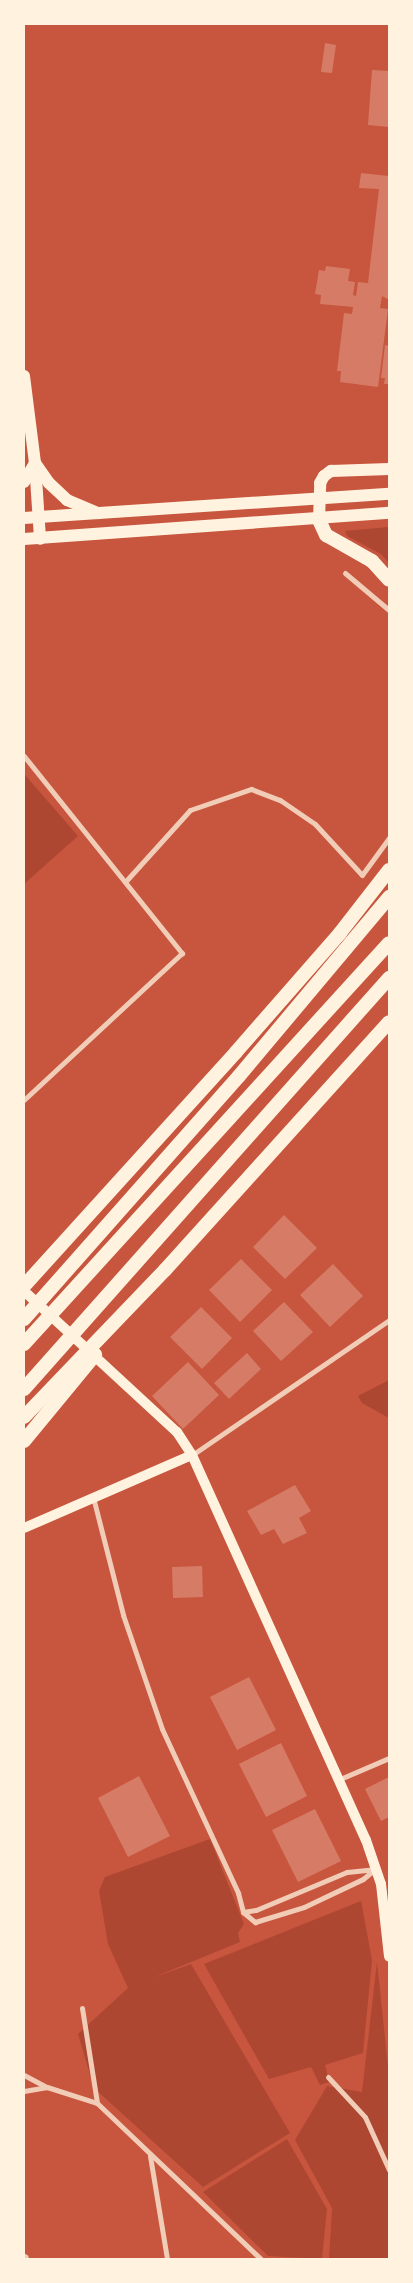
<!DOCTYPE html>
<style>
body{margin:0}
#map{position:relative;width:413px;height:2283px;overflow:hidden;background:#c8553d;font-family:Inter,sans-serif}
div>[style]{position:absolute}
[style*='--x']{left:calc(var(--x)*1px);top:calc(var(--y)*1px);width:calc(var(--w)*1px);rotate:calc(var(--a)*1deg)}
.green>*{inset:0;background:#ae4732}
.building>*{inset:0;background:#d67c66}
.minor>*{height:5px;margin:-2.5px;padding:0 2.5px;transform-origin:2.5px;border-radius:2.5px;background:#f1ccb7}
.tertiary>*{height:9px;margin:-4.5px;padding:0 4.5px;transform-origin:4.5px;border-radius:4.5px;background:#f1ccb7}
.secondary>*{height:10px;margin:-5px;padding:0 5px;transform-origin:5px;border-radius:5px;background:#fff3e0}
.primary>*{height:12px;margin:-6px;padding:0 6px;transform-origin:6px;border-radius:6px;background:#fff3e0}
.trunk>*{height:14px;margin:-7px;padding:0 7px;transform-origin:7px;border-radius:7px;background:#fff3e0}
span{translate:-50% -50%;white-space:nowrap;text-align:center;line-height:1.15;-webkit-text-stroke:4px #fff3e0;paint-order:stroke}
.frame{position:absolute;inset:0;border:25px solid #fff3e0;pointer-events:none}
</style>
<div id="map">
<div class="green">
<i style="clip-path:polygon(389px 527px,389px 563px,381px 554px,347px 536px,345px 531px)"></i>
<i style="clip-path:polygon(25px 775px,78px 836px,24px 884px,24px 776px)"></i>
<i style="clip-path:polygon(389px 1380px,389px 1418px,362px 1403px,358px 1396px)"></i>
<i style="clip-path:polygon(210px 1839px,244px 1924px,238px 1933px,240px 1942px,152px 1978px,191px 1964px,290px 2133px,203px 2187px,94px 2088px,78px 2034px,128px 1988px,108px 1944px,99px 1891px,105px 1877px)"></i>
<i style="clip-path:polygon(361px 1901px,372px 1960px,363px 2053px,325px 2065px,329px 2082px,320px 2085px,311px 2067px,269px 2079px,204px 1964px)"></i>
<i style="clip-path:polygon(377px 1962px,389px 2076px,389px 2259px,329px 2259px,332px 2208px,295px 2140px,327px 2086px,362px 2092px)"></i>
<i style="clip-path:polygon(287px 2139px,327px 2209px,322px 2259px,268px 2256px,203px 2192px)"></i>
</div>
<div class="building">
<i style="clip-path:polygon(325px 43px,336px 45px,332px 73px,321px 72px)"></i>
<i style="clip-path:polygon(372px 70px,389px 71px,389px 127px,368px 125px)"></i>
<i style="clip-path:polygon(361px 173px,389px 176px,389px 300px,382px 296px,380px 308px,388px 309px,378px 387px,340px 382px,341px 371px,337px 371px,344px 313px,352px 314px,353px 307px,320px 304px,321px 295px,315px 294px,319px 270px,325px 271px,326px 266px,350px 269px,348px 281px,355px 282px,353px 295px,356px 296px,358px 282px,368px 283px,379px 189px,359px 188px)"></i>
<i style="clip-path:polygon(385px 345px,389px 346px,389px 384px,384px 384px,385px 378px,381px 378px)"></i>
<i style="clip-path:polygon(284px 1215px,317px 1248px,285px 1279px,253px 1247px)"></i>
<i style="clip-path:polygon(241px 1259px,272px 1290px,240px 1322px,209px 1290px)"></i>
<i style="clip-path:polygon(333px 1264px,363px 1296px,330px 1327px,300px 1295px)"></i>
<i style="clip-path:polygon(284px 1302px,313px 1332px,281px 1361px,253px 1331px)"></i>
<i style="clip-path:polygon(201px 1307px,232px 1338px,202px 1369px,170px 1337px)"></i>
<i style="clip-path:polygon(247px 1353px,261px 1369px,229px 1399px,214px 1383px)"></i>
<i style="clip-path:polygon(188px 1362px,219px 1395px,183px 1429px,152px 1396px)"></i>
<i style="clip-path:polygon(295px 1485px,311px 1511px,299px 1518px,307px 1533px,283px 1544px,274px 1529px,261px 1535px,247px 1511px)"></i>
<i style="clip-path:polygon(202px 1566px,203px 1597px,173px 1598px,172px 1567px)"></i>
<i style="clip-path:polygon(249px 1677px,276px 1730px,237px 1750px,210px 1697px)"></i>
<i style="clip-path:polygon(281px 1743px,307px 1796px,266px 1817px,239px 1764px)"></i>
<i style="clip-path:polygon(139px 1776px,170px 1836px,128px 1857px,98px 1798px)"></i>
<i style="clip-path:polygon(389px 1777px,389px 1817px,381px 1821px,365px 1789px)"></i>
<i style="clip-path:polygon(315px 1809px,341px 1861px,298px 1882px,272px 1830px)"></i>
</div>
<div class="minor">
<i style="--x:345;--y:573;--w:57;--a:40.1"></i>
<i style="--x:24;--y:756;--w:253;--a:51.3"></i>
<i style="--x:182;--y:953;--w:216;--a:137.1"></i>
<i style="--x:125;--y:882;--w:97;--a:-47.9"></i>
<i style="--x:190;--y:810;--w:65;--a:-19"></i>
<i style="--x:251;--y:789;--w:31;--a:21"></i>
<i style="--x:280;--y:800;--w:42;--a:34.4"></i>
<i style="--x:315;--y:824;--w:69;--a:47.3"></i>
<i style="--x:362;--y:875;--w:46;--a:-53.9"></i>
<i style="--x:192;--y:1455;--w:239;--a:-34.4"></i>
<i style="--x:93;--y:1497;--w:122;--a:75.7"></i>
<i style="--x:123;--y:1615;--w:120;--a:71.1"></i>
<i style="--x:162;--y:1729;--w:181;--a:65.1"></i>
<i style="--x:238;--y:1893;--w:20;--a:75"></i>
<i style="--x:340;--y:1779;--w:53;--a:-23.2"></i>
<i style="--x:243;--y:1912;--w:16;--a:40"></i>
<i style="--x:255;--y:1922;--w:51;--a:-17"></i>
<i style="--x:304;--y:1907;--w:65;--a:-25.4"></i>
<i style="--x:363;--y:1879;--w:16;--a:-40"></i>
<i style="--x:243;--y:1912;--w:13;--a:-9"></i>
<i style="--x:256;--y:1910;--w:99;--a:-22.7"></i>
<i style="--x:347;--y:1872;--w:27;--a:-6"></i>
<i style="--x:82;--y:2008;--w:96;--a:81"></i>
<i style="--x:24;--y:2075;--w:26;--a:28"></i>
<i style="--x:47;--y:2087;--w:52;--a:17.7"></i>
<i style="--x:97;--y:2103;--w:226;--a:43.6"></i>
<i style="--x:328;--y:2077;--w:54;--a:47.2"></i>
<i style="--x:365;--y:2117;--w:58;--a:65.6"></i>
<i style="--x:24;--y:2091;--w:22;--a:-10"></i>
<i style="--x:150;--y:2156;--w:104;--a:80.6"></i>
</div>
<div class="tertiary">
<i style="--x:24;--y:2258;--w:1;--a:90"></i>
</div>
<div class="secondary">
<i style="--x:24;--y:1291;--w:208;--a:42.7"></i>
<i style="--x:177;--y:1432;--w:27;--a:57"></i>
<i style="--x:192;--y:1455;--w:422;--a:65.7"></i>
<i style="--x:366;--y:1840;--w:46;--a:71.2"></i>
<i style="--x:381;--y:1884;--w:73;--a:83.7"></i>
<i style="--x:24;--y:1528;--w:183;--a:-23.5"></i>
</div>
<div class="primary">
<i style="--x:24;--y:376;--w:88;--a:82.8"></i>
<i style="--x:35;--y:463;--w:76;--a:86.2"></i>
<i style="--x:35;--y:463;--w:24;--a:55"></i>
<i style="--x:49;--y:483;--w:25;--a:43"></i>
<i style="--x:67;--y:500;--w:34;--a:23"></i>
<i style="--x:24;--y:482;--w:22;--a:-60"></i>
<i style="--x:24;--y:518;--w:366;--a:-3.8"></i>
<i style="--x:319;--y:520;--w:37;--a:-88"></i>
<i style="--x:320;--y:483;--w:8;--a:-60"></i>
<i style="--x:324;--y:476;--w:9;--a:-36"></i>
<i style="--x:331;--y:471;--w:58;--a:-2"></i>
<i style="--x:24;--y:539;--w:366;--a:-4.1"></i>
</div>
<div class="trunk">
<i style="--x:319;--y:520;--w:17;--a:65"></i>
<i style="--x:326;--y:535;--w:53;--a:29.5"></i>
<i style="--x:372;--y:561;--w:25;--a:48"></i>
<i style="--x:24;--y:1286;--w:316;--a:-47.8"></i>
<i style="--x:236;--y:1052;--w:158;--a:-48.8"></i>
<i style="--x:340;--y:933;--w:80;--a:-52.1"></i>
<i style="--x:24;--y:1319;--w:324;--a:-48.5"></i>
<i style="--x:239;--y:1076;--w:234;--a:-50"></i>
<i style="--x:24;--y:1344;--w:542;--a:-47.69"></i>
<i style="--x:24;--y:1389;--w:550;--a:-48.39"></i>
<i style="--x:24;--y:1417;--w:204;--a:-46.2"></i>
<i style="--x:165;--y:1270;--w:334;--a:-47.9"></i>
<i style="--x:24;--y:1441;--w:112;--a:-50.5"></i>
</div>
<div class="frame"></div>
</div>
